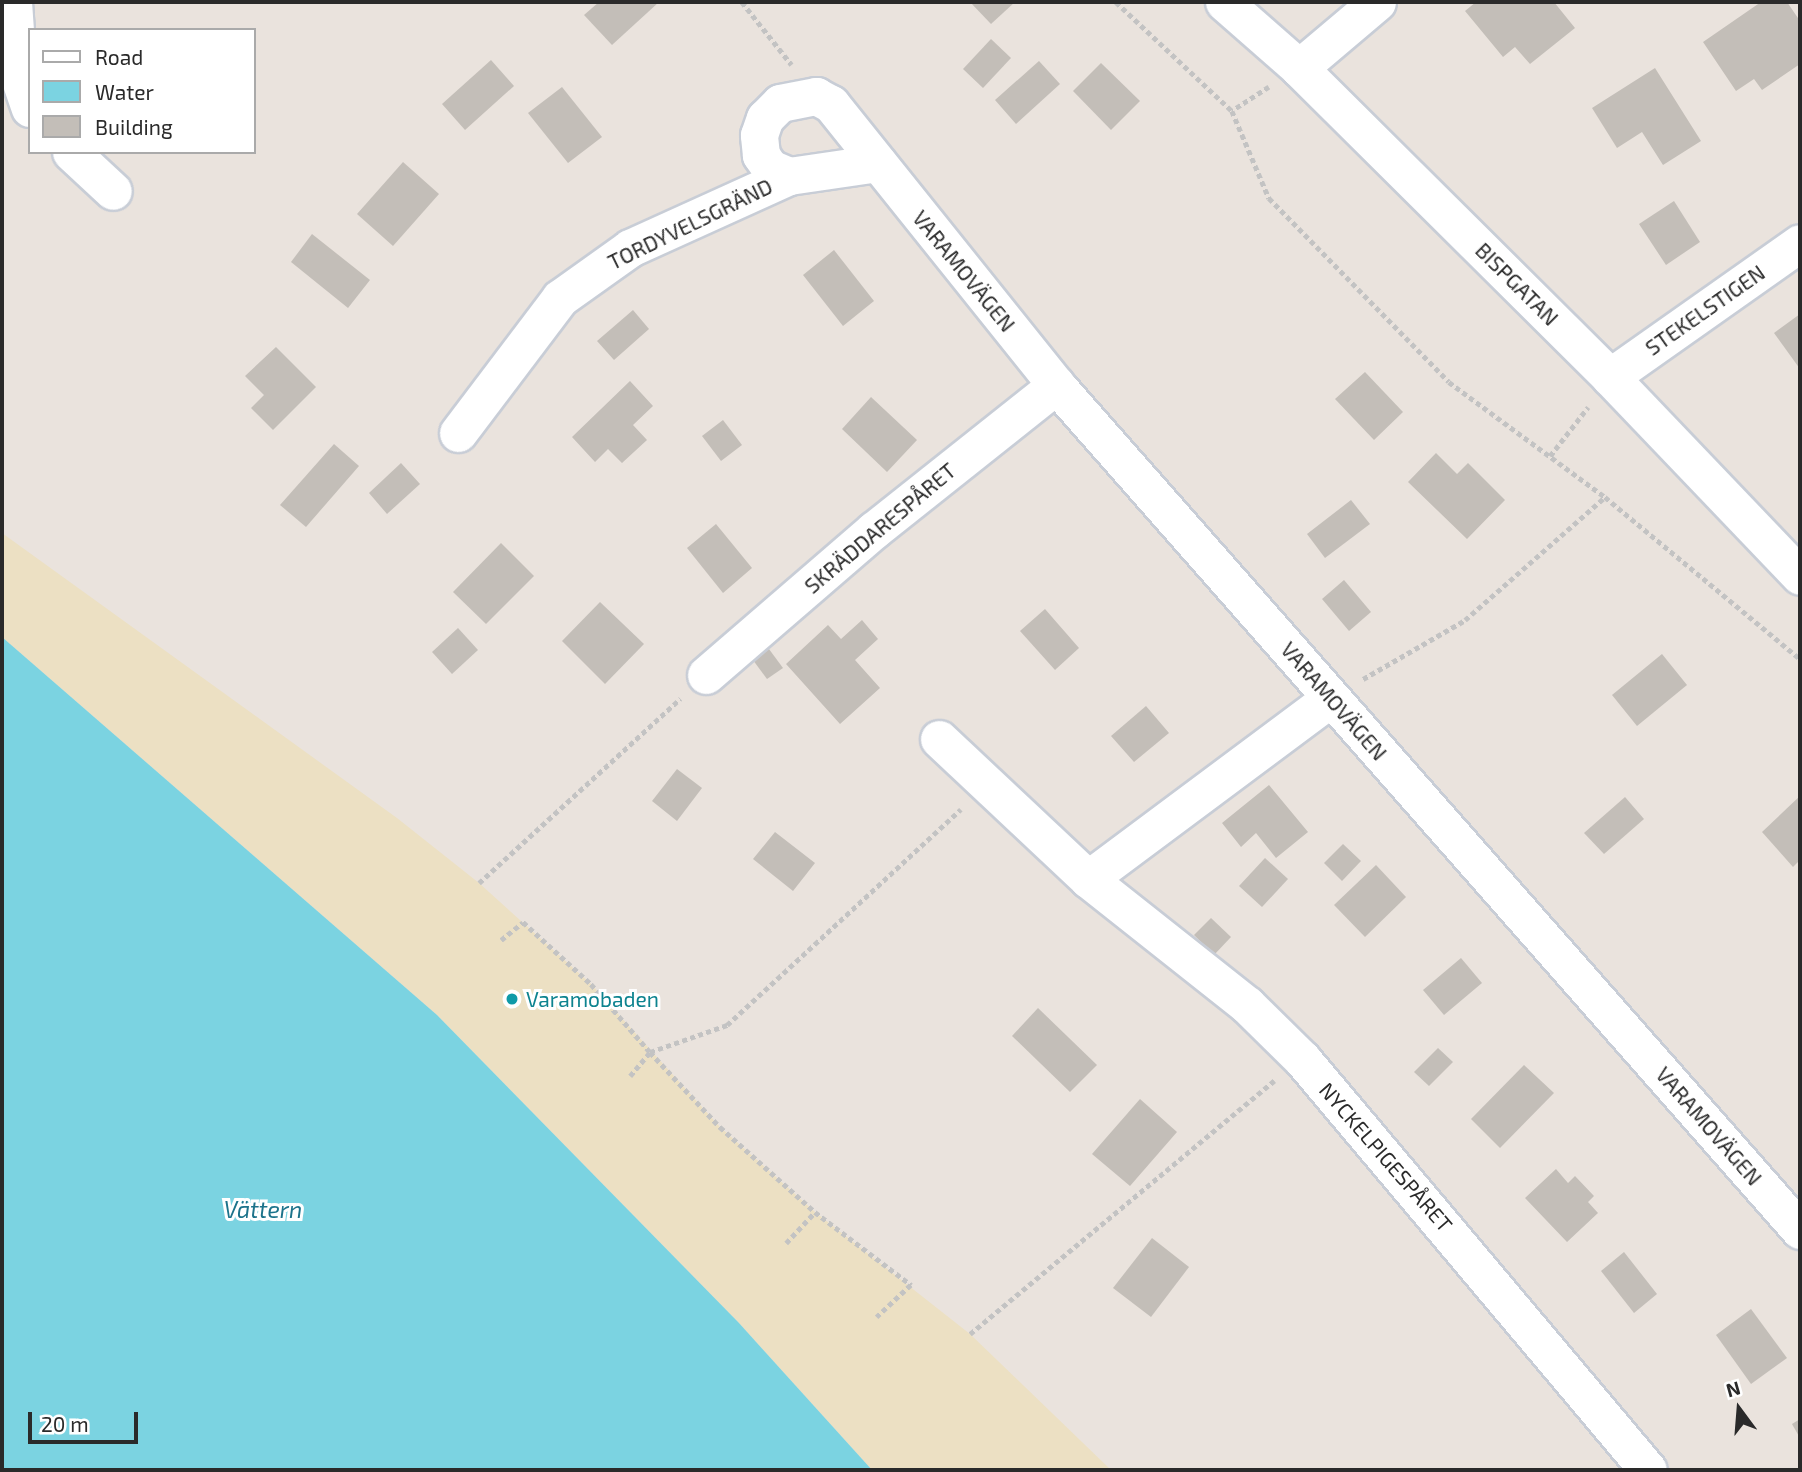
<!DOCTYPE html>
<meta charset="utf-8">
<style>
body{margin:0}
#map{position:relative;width:1802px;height:1472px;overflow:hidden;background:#eae3dd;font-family:"Exo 2",sans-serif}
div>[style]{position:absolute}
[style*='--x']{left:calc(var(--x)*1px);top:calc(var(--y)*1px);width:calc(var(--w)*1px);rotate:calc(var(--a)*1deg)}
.sand>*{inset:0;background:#ece0c3}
.water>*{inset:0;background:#7bd3e1}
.building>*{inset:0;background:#c3beb8}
.path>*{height:4.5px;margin-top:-2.25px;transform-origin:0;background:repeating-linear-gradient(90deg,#c3c3c3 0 5px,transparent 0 8.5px)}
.roads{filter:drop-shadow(2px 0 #c8cdd6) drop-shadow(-2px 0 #c8cdd6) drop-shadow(0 2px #c8cdd6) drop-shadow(0 -2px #c8cdd6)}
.street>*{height:37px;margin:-18.5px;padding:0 18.5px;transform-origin:18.5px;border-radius:18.5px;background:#fff}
.dots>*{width:19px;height:19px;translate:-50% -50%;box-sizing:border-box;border:4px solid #fff;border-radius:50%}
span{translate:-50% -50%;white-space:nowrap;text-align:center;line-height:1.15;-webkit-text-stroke:6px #fff;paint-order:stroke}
.street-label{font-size:21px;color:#2a2a2a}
.culture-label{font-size:21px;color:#0d838f}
.left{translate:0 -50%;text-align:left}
.water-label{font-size:23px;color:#1c738b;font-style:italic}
.frame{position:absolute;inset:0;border:4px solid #2a2a2a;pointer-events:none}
.legend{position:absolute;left:28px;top:28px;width:228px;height:126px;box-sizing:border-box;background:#fff;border:2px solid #aaa;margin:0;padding:9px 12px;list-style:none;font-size:21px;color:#2a2a2a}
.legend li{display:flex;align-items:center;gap:14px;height:35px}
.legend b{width:35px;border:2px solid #aaa}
.north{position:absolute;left:1704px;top:1374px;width:70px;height:70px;-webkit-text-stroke:5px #fff;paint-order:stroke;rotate:344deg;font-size:19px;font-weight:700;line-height:28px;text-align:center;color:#2a2a2a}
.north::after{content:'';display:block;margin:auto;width:24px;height:32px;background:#2a2a2a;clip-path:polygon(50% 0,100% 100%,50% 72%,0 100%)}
.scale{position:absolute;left:28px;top:1412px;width:110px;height:32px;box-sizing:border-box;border:4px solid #2a2a2a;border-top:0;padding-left:9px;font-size:21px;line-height:24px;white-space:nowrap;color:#2a2a2a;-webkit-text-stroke:5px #fff;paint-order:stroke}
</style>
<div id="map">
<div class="sand">
<i style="clip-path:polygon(2px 533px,397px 818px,479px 883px,591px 984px,720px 1127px,815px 1212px,970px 1334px,1111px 1470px,872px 1470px,739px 1323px,437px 1015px,2px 637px)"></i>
</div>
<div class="water">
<i style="clip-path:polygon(2px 637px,437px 1015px,739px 1323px,872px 1470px,2px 1470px)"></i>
</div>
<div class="building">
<i style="clip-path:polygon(599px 2px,659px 2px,612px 45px,584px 15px)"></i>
<i style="clip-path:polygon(970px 2px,1015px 2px,991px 24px)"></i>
<i style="clip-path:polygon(1476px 2px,1554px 2px,1575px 28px,1530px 64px,1515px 47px,1503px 57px,1465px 11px)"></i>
<i style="clip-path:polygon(1761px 2px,1787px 2px,1800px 21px,1800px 64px,1762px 90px,1754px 79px,1736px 91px,1703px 42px)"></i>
<i style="clip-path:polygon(991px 39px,1011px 58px,983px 88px,963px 69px)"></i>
<i style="clip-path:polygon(491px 60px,514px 86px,465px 130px,442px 104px)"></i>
<i style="clip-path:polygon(1039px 61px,1060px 84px,1016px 124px,995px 100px)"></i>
<i style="clip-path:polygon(1101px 63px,1140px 101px,1111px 130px,1073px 91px)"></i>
<i style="clip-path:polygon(1655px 68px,1701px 141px,1663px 165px,1642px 132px,1617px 148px,1592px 108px)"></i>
<i style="clip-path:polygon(562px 87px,602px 137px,568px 163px,528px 113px)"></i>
<i style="clip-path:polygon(403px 162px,439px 194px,393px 246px,357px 214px)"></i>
<i style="clip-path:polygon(1674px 201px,1700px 242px,1666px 265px,1639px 224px)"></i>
<i style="clip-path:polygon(312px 234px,370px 280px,348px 308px,291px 262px)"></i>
<i style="clip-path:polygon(834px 250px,874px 301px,843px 326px,803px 275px)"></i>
<i style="clip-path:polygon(633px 310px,649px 329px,614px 360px,597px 341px)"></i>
<i style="clip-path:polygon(1800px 314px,1800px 369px,1774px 333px)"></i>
<i style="clip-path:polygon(276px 347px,316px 387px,273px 430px,251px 408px,264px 395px,245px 376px)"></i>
<i style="clip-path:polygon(1365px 372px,1403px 412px,1374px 440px,1335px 399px)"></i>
<i style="clip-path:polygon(630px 381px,653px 406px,633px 425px,647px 440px,622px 463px,608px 449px,595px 462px,572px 437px)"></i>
<i style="clip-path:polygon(871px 397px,917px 440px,887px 472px,842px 429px)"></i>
<i style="clip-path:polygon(723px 420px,742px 445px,721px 461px,702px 436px)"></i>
<i style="clip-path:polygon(334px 444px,359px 466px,306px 527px,280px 505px)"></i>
<i style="clip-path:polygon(1436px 453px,1457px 474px,1468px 463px,1505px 500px,1467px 539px,1408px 482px)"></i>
<i style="clip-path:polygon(401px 463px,420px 484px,387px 514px,369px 493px)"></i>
<i style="clip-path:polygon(1351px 500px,1370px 524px,1325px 558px,1307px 534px)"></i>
<i style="clip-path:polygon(716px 524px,752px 568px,723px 593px,687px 548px)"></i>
<i style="clip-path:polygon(501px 543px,534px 576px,486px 624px,453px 592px)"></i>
<i style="clip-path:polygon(1344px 580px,1371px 612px,1349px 631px,1322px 599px)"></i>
<i style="clip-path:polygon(600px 602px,644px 644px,605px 684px,562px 641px)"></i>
<i style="clip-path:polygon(1045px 609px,1079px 648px,1055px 670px,1020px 631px)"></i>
<i style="clip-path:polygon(862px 620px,878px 639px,855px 660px,880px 688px,840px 724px,786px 664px,828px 625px,841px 639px)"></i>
<i style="clip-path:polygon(458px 628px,478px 650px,452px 674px,432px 652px)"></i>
<i style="clip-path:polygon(766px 645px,783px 668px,767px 679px,750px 656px)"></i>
<i style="clip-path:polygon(1662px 654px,1687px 685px,1637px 726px,1612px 695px)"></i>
<i style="clip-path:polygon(1146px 706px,1169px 733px,1134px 762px,1111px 736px)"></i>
<i style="clip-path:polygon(677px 769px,702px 788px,677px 821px,652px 801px)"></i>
<i style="clip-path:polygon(1269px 785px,1308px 832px,1276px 858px,1256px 833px,1241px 847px,1222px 823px)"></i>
<i style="clip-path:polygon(1800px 796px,1800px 860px,1793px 867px,1762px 832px)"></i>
<i style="clip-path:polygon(1625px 797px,1644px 819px,1604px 854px,1584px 833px)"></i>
<i style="clip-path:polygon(775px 832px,815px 863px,793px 891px,753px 859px)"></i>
<i style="clip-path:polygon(1343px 844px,1361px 861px,1342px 881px,1324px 863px)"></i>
<i style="clip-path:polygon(1265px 858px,1288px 879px,1262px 907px,1239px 886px)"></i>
<i style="clip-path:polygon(1376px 865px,1406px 897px,1365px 937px,1334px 905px)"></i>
<i style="clip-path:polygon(1211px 918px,1231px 937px,1214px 955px,1194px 935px)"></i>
<i style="clip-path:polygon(1461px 958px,1482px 983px,1444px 1015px,1423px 990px)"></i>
<i style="clip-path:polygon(1038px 1008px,1097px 1065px,1070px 1092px,1012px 1036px)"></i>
<i style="clip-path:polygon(1438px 1048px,1453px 1062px,1429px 1086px,1414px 1072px)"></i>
<i style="clip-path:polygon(1524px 1065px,1554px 1093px,1500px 1148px,1471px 1119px)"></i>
<i style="clip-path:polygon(1140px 1099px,1177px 1132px,1130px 1186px,1092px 1154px)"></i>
<i style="clip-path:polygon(1556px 1169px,1568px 1183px,1575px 1176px,1594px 1196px,1588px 1202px,1598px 1213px,1567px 1242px,1525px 1198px)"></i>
<i style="clip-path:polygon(1152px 1238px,1189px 1267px,1151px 1317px,1113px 1288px)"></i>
<i style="clip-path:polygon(1624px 1252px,1657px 1294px,1634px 1313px,1601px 1271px)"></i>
<i style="clip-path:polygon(1751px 1309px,1787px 1358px,1751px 1384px,1716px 1335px)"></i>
<i style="clip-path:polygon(1800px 1419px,1800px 1438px,1792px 1424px)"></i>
</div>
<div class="path">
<i style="--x:742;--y:2;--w:80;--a:51.6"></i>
<i style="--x:1116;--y:2;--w:159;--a:43.2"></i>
<i style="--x:1269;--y:87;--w:44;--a:147"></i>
<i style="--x:1232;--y:111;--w:95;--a:67"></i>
<i style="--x:1269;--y:198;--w:257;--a:45.6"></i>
<i style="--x:1449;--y:382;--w:194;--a:36.4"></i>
<i style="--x:1605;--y:497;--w:254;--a:39.7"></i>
<i style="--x:1550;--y:456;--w:62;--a:-52.2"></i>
<i style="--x:1363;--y:679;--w:118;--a:-30"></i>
<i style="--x:1465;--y:620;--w:186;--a:-41.3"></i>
<i style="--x:479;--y:883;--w:273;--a:-42.5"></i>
<i style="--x:501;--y:940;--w:28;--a:-39"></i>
<i style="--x:523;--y:922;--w:92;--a:42.4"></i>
<i style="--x:591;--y:984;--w:90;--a:49.1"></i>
<i style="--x:650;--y:1052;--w:82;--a:-19.3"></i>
<i style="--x:727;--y:1025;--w:318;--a:-42.7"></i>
<i style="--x:630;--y:1076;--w:31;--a:-50"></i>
<i style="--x:650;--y:1052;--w:103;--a:47"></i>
<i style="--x:720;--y:1127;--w:127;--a:41.8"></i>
<i style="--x:815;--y:1212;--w:121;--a:37.2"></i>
<i style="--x:911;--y:1285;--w:47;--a:136.7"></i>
<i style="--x:786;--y:1243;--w:42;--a:-46.9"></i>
<i style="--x:970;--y:1334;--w:396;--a:-39.8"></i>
</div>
<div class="roads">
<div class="street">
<i style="--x:13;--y:2;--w:72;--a:86"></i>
<i style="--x:18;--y:74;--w:36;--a:71"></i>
<i style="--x:1224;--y:2;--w:100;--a:41.3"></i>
<i style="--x:1299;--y:68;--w:438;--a:44.8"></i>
<i style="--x:1610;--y:377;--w:275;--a:46.3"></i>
<i style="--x:1299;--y:68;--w:102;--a:-40.2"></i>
<i style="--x:71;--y:152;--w:57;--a:42.9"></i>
<i style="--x:878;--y:163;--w:90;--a:171.7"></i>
<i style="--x:789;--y:176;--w:21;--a:-157"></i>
<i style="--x:770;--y:168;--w:16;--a:-125"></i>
<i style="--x:761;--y:155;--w:20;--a:-96"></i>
<i style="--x:759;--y:135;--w:18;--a:-71"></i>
<i style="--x:765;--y:118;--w:21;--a:-45"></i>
<i style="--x:780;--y:103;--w:37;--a:-11"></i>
<i style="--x:816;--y:96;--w:17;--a:28"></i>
<i style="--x:831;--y:104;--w:360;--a:51.3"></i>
<i style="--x:1056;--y:385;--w:1126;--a:48.64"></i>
<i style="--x:1610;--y:377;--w:232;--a:-35.2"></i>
<i style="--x:458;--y:433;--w:169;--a:-52.9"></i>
<i style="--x:560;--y:298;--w:86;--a:-35.5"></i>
<i style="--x:630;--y:248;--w:175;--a:-24.4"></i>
<i style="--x:706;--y:675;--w:222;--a:-40.8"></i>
<i style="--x:874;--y:530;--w:233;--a:-38.5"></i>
<i style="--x:939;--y:739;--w:204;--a:43.2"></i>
<i style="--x:1088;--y:879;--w:203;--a:38.4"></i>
<i style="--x:1247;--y:1005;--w:77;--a:44.5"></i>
<i style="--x:1302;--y:1059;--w:537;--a:49.91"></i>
<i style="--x:1088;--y:879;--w:303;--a:-36.7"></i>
</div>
</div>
<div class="dots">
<i style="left:512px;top:999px;background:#0f9aa8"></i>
</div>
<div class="street-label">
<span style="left:690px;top:224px;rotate:-26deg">TORDYVELSGRÄND</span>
<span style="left:964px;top:271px;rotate:51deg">VARAMOVÄGEN</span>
<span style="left:1517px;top:284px;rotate:45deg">BISPGATAN</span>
<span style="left:1705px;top:310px;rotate:-35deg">STEKELSTIGEN</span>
<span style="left:880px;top:528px;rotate:-40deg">SKRÄDDARESPÅRET</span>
<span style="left:1334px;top:701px;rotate:49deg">VARAMOVÄGEN</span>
<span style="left:1709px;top:1126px;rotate:49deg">VARAMOVÄGEN</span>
<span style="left:1386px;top:1157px;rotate:49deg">NYCKELPIGESPÅRET</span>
</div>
<div class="culture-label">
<span class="left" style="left:526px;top:999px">Varamobaden</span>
</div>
<div class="water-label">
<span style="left:263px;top:1209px">Vättern</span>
</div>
<div class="frame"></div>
<ul class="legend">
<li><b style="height:9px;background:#fff"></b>Road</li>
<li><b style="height:19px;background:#7bd3e1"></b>Water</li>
<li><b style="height:19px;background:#c3beb8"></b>Building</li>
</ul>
<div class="north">N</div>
<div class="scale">20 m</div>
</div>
